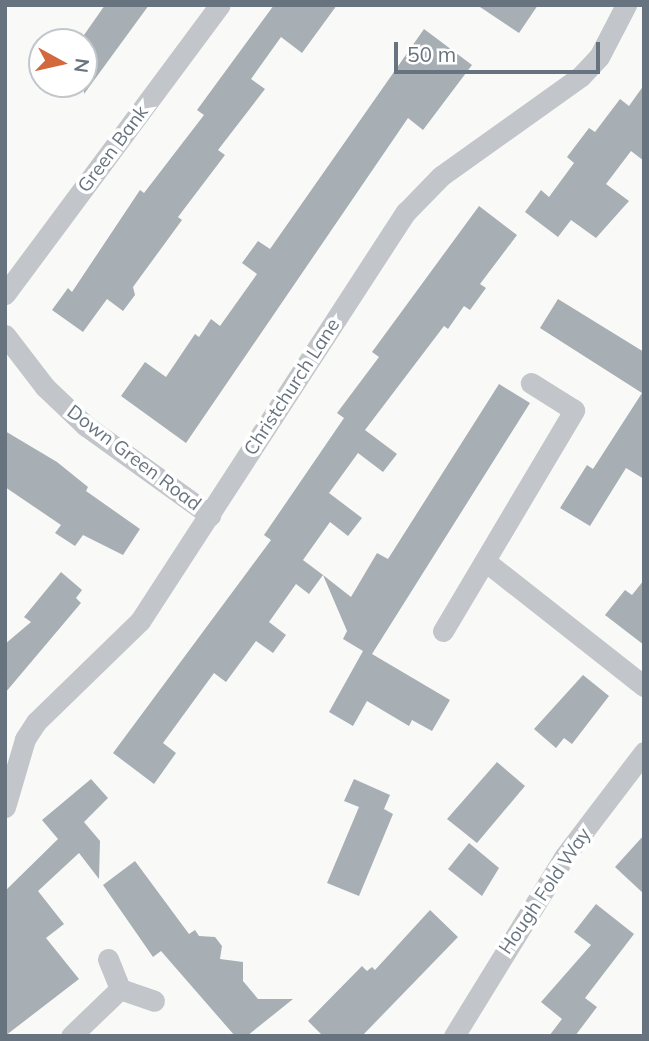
<!DOCTYPE html>
<style>
body{margin:0}
#map{position:relative;width:649px;height:1041px;overflow:hidden;background:#f9faf8;font-family:Mulish,sans-serif}
div>[style]{position:absolute}
[style*='--x']{left:calc(var(--x)*1px);top:calc(var(--y)*1px);width:calc(var(--w)*1px);rotate:calc(var(--a)*1deg)}
.building>*{inset:0;background:#a7aeb4}
.minor>*{height:21px;margin:-10.5px;padding:0 10.5px;transform-origin:10.5px;border-radius:10.5px;background:#c2c5c9}
span{translate:-50% -50%;white-space:nowrap;text-align:center;line-height:1.15;-webkit-text-stroke:7px #fff;paint-order:stroke}
.street-label{font-size:19px;color:#677480}
.frame{position:absolute;inset:0;border:7px solid #677480;pointer-events:none}
.north{position:absolute;left:28px;top:28px;width:70px;height:70px;box-sizing:border-box;background:#fff;border:2px solid #c2c7cc;border-radius:50%;rotate:98deg;font-size:19px;font-weight:700;line-height:28px;text-align:center;color:#677480}
.north::after{content:'';display:block;margin:auto;width:24px;height:32px;background:#d3683e;clip-path:polygon(50% 0,100% 100%,50% 72%,0 100%)}
.scale{position:absolute;left:394px;top:42px;width:206px;height:32px;box-sizing:border-box;border:4px solid #677480;border-top:0;padding-left:9px;font-size:21px;line-height:24px;white-space:nowrap;color:#677480;-webkit-text-stroke:5px #fff;paint-order:stroke}
</style>
<div id="map">
<div class="building">
<i style="clip-path:polygon(105px 5px,149px 5px,84px 94px,84px 35px)"></i>
<i style="clip-path:polygon(274px 5px,337px 5px,302px 53px,281px 37px,251px 79px,265px 89px,218px 150px,225px 155px,178px 217px,182px 220px,133px 287px,135px 295px,123px 311px,107px 299px,83px 332px,52px 310px,68px 288px,72px 292px,140px 190px,144px 193px,204px 115px,197px 110px)"></i>
<i style="clip-path:polygon(477px 5px,538px 5px,519px 33px)"></i>
<i style="clip-path:polygon(424px 29px,472px 65px,423px 130px,408px 118px,186px 443px,121px 396px,145px 362px,166px 377px,195px 334px,199px 337px,211px 319px,220px 326px,257px 274px,242px 263px,258px 241px,270px 249px)"></i>
<i style="clip-path:polygon(644px 85px,644px 161px,631px 151px,606px 184px,629px 201px,596px 238px,571px 220px,558px 237px,525px 212px,541px 190px,549px 197px,574px 163px,567px 157px,589px 128px,595px 132px,620px 99px,629px 106px)"></i>
<i style="clip-path:polygon(479px 206px,517px 235px,480px 284px,486px 288px,470px 310px,464px 306px,448px 329px,444px 326px,365px 430px,397px 454px,383px 472px,358px 453px,329px 493px,362px 518px,348px 536px,330px 522px,303px 560px,323px 575px,309px 594px,296px 584px,269px 622px,286px 635px,273px 653px,256px 641px,226px 682px,214px 673px,163px 743px,176px 753px,154px 784px,113px 753px,271px 540px,264px 535px,344px 418px,337px 413px,379px 357px,372px 352px)"></i>
<i style="clip-path:polygon(558px 299px,644px 352px,644px 479px,626px 468px,590px 526px,560px 508px,587px 465px,593px 469px,642px 393px,540px 328px)"></i>
<i style="clip-path:polygon(499px 384px,530px 403px,372px 654px,450px 700px,432px 731px,412px 720px,409px 726px,367px 701px,353px 726px,329px 712px,363px 651px,343px 639px,347px 631px,323px 575px,351px 597px,377px 553px,388px 559px)"></i>
<i style="clip-path:polygon(5px 431px,57px 462px,88px 487px,86px 491px,140px 529px,123px 555px,83px 535px,75px 546px,55px 533px,61px 525px,5px 487px)"></i>
<i style="clip-path:polygon(61px 572px,82px 590px,76px 598px,81px 603px,5px 693px,5px 644px,31px 622px,24px 617px)"></i>
<i style="clip-path:polygon(644px 580px,644px 645px,605px 615px,625px 590px,632px 595px)"></i>
<i style="clip-path:polygon(583px 675px,609px 696px,572px 744px,564px 738px,556px 748px,534px 729px)"></i>
<i style="clip-path:polygon(497px 762px,525px 786px,477px 843px,447px 819px)"></i>
<i style="clip-path:polygon(91px 779px,108px 798px,84px 822px,100px 841px,99px 879px,79px 853px,38px 891px,64px 924px,46px 938px,79px 979px,5px 1036px,5px 891px,58px 839px,42px 820px)"></i>
<i style="clip-path:polygon(354px 779px,390px 795px,384px 809px,393px 814px,359px 896px,327px 883px,359px 807px,344px 801px)"></i>
<i style="clip-path:polygon(644px 835px,644px 894px,615px 867px)"></i>
<i style="clip-path:polygon(469px 843px,499px 868px,482px 896px,448px 869px)"></i>
<i style="clip-path:polygon(135px 861px,189px 934px,195px 930px,199px 936px,215px 937px,222px 946px,220px 959px,243px 962px,243px 981px,258px 999px,293px 999px,247px 1036px,235px 1036px,161px 951px,153px 957px,103px 885px)"></i>
<i style="clip-path:polygon(596px 904px,634px 934px,585px 998px,597px 1007px,575px 1036px,549px 1036px,562px 1019px,541px 1002px,591px 945px,574px 932px)"></i>
<i style="clip-path:polygon(430px 910px,458px 937px,362px 1036px,323px 1036px,308px 1021px,362px 966px,367px 971px,372px 967px,375px 970px)"></i>
</div>
<div class="minor">
<i style="--x:5;--y:294;--w:360;--a:-53.4"></i>
<i style="--x:5;--y:335;--w:66;--a:52.4"></i>
<i style="--x:45;--y:387;--w:57;--a:43.6"></i>
<i style="--x:86;--y:426;--w:153;--a:35.7"></i>
<i style="--x:485;--y:561;--w:202;--a:38.2"></i>
<i style="--x:443;--y:631;--w:257;--a:-59.3"></i>
<i style="--x:574;--y:410;--w:51;--a:-147.9"></i>
<i style="--x:5;--y:807;--w:71;--a:-73.6"></i>
<i style="--x:25;--y:739;--w:20;--a:-57"></i>
<i style="--x:36;--y:722;--w:145;--a:-44.2"></i>
<i style="--x:140;--y:621;--w:488;--a:-57"></i>
<i style="--x:406;--y:212;--w:50;--a:-45.8"></i>
<i style="--x:441;--y:176;--w:172;--a:-35.5"></i>
<i style="--x:581;--y:76;--w:26;--a:-47"></i>
<i style="--x:599;--y:57;--w:59;--a:-62.6"></i>
<i style="--x:108;--y:959;--w:32;--a:68"></i>
<i style="--x:120;--y:989;--w:36;--a:19"></i>
<i style="--x:71;--y:1036;--w:68;--a:-43.8"></i>
<i style="--x:454;--y:1036;--w:210;--a:-58.4"></i>
<i style="--x:564;--y:857;--w:132;--a:-52.7"></i>
</div>
<div class="street-label">
<span style="left:113px;top:149px;rotate:-53deg">Green Bank</span>
<span style="left:292px;top:387px;rotate:-57deg">Christchurch Lane</span>
<span style="left:134px;top:458px;rotate:37deg">Down Green Road</span>
<span style="left:545px;top:891px;rotate:-56deg">Hough Fold Way</span>
</div>
<div class="frame"></div>
<div class="north">N</div>
<div class="scale">50 m</div>
</div>
